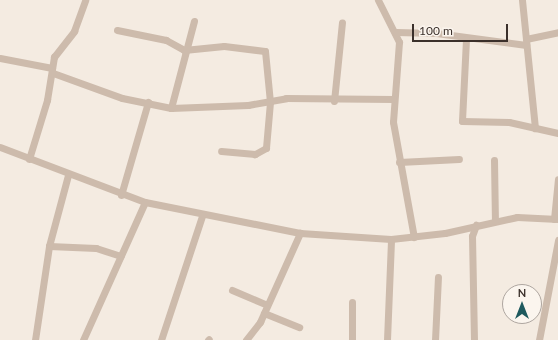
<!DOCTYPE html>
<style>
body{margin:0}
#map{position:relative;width:558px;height:340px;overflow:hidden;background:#f4ebe1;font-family:Lato,sans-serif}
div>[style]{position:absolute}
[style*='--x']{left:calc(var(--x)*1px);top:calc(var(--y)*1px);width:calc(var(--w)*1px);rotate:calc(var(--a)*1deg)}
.street>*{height:7px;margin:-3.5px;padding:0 3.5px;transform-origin:3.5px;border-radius:3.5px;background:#cdbbac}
span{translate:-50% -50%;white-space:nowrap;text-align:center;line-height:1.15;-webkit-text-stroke:4px #fbf5ee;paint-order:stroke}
.north{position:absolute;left:502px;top:284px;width:40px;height:40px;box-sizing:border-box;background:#fbf5ee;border:1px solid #aea6a0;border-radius:50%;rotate:0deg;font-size:11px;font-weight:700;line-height:16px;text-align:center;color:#3b302b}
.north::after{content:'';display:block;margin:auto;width:14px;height:18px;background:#1f5a5e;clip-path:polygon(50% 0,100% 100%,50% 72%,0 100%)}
.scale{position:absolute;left:412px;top:24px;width:96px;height:18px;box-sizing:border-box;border:2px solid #3b302b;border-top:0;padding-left:5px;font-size:12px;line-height:14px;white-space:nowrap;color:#3b302b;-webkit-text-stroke:3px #fbf5ee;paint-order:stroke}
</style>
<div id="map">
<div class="street">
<i style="--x:378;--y:0;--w:47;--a:63.4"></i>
<i style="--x:399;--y:42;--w:80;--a:94.3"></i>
<i style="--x:393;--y:122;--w:117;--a:79.7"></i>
<i style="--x:522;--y:0;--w:129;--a:84.2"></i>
<i style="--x:117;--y:30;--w:50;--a:11.5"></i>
<i style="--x:166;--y:40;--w:21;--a:29"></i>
<i style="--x:184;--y:50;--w:40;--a:-5.7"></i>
<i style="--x:224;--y:46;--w:41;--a:7"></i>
<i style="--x:265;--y:51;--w:51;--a:84.4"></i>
<i style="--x:270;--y:102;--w:46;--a:95"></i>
<i style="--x:266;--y:148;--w:13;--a:151"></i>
<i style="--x:255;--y:154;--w:34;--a:-175"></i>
<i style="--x:396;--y:32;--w:40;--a:1.4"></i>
<i style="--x:436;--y:33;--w:91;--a:7.6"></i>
<i style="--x:466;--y:39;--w:82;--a:92.8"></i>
<i style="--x:462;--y:121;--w:47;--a:1.2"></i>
<i style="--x:509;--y:122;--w:50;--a:12.7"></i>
<i style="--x:526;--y:39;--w:33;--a:-12"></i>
<i style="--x:0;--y:58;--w:53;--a:10.9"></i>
<i style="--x:53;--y:73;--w:73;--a:19.9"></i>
<i style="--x:122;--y:98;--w:50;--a:11.5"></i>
<i style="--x:171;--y:108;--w:77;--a:-2.2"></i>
<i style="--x:248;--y:105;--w:39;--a:-10"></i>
<i style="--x:286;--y:98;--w:107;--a:0.5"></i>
<i style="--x:334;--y:101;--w:79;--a:-84.2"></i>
<i style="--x:171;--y:108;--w:90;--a:-75.2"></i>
<i style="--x:0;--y:147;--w:155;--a:20.8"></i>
<i style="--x:145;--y:202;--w:158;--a:11.3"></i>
<i style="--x:300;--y:233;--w:91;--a:3.8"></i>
<i style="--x:391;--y:239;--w:54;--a:-6.3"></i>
<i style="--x:445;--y:233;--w:74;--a:-12.5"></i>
<i style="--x:517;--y:217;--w:41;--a:2.8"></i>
<i style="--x:29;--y:159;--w:62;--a:-73"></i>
<i style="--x:47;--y:100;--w:44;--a:-80.8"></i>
<i style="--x:54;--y:57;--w:33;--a:-52"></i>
<i style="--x:74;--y:31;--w:33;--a:-70"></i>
<i style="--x:494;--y:160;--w:61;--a:89.1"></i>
<i style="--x:399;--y:162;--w:60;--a:-2.9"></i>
<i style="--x:121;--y:195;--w:97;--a:-73.8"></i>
<i style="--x:554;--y:219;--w:40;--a:-84.3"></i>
<i style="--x:49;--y:246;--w:47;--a:2.4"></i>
<i style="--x:96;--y:248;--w:26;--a:18"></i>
<i style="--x:232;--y:290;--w:38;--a:23"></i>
<i style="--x:352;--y:302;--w:38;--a:90"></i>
<i style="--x:264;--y:313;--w:38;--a:22"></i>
<i style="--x:35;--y:340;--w:95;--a:-81.5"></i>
<i style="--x:49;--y:246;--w:73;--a:-75"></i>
<i style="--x:83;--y:340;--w:151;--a:-65.8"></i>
<i style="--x:161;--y:340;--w:131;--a:-71.7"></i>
<i style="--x:208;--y:340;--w:1;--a:-45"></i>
<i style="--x:246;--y:340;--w:23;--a:-52"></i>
<i style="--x:260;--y:322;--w:98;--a:-65.8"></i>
<i style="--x:387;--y:340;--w:101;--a:-87.7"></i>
<i style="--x:435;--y:340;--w:63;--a:-87.3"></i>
<i style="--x:474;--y:340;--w:104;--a:-91.1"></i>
<i style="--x:472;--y:236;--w:12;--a:-70"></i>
<i style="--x:539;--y:340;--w:102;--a:-79.2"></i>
</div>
<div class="north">N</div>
<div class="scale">100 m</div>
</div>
